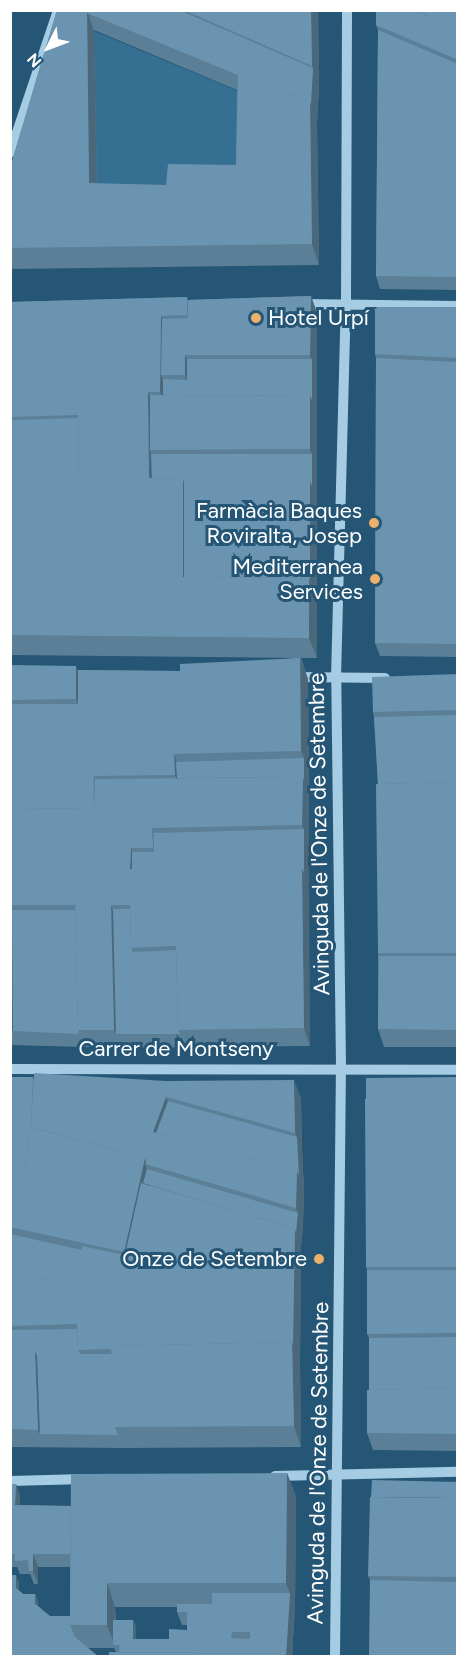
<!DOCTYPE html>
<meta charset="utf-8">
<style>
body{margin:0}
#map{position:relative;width:468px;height:1667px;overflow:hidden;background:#255676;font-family:Figtree,sans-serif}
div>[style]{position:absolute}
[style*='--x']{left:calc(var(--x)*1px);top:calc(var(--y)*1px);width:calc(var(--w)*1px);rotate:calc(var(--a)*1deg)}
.green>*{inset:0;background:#356f92}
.minor>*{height:10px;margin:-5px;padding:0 5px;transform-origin:5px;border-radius:5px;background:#a5cce3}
.wall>*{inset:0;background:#5b7f96}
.shaded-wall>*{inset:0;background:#4a687a}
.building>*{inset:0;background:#6a94af}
.dots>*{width:16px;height:16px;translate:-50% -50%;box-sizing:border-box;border:3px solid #255676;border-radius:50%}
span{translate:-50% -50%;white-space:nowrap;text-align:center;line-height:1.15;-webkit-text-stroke:6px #255676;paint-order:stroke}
.poi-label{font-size:22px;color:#fff}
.left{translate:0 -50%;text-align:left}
.right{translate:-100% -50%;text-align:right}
.street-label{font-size:22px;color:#fff}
.frame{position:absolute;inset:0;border:12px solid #fff;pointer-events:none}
.north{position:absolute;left:18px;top:18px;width:60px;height:60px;-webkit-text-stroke:4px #255676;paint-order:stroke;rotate:228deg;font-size:16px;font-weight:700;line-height:24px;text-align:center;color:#fff}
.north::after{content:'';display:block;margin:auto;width:21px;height:27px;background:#fff;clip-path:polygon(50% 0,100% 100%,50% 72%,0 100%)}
</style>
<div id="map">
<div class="green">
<i style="clip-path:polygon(94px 31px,245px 94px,243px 185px,97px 204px)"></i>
</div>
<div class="minor">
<i style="--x:10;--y:153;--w:151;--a:-71.4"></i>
<i style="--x:302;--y:304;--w:156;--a:0.7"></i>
<i style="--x:296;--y:677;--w:89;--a:0.6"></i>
<i style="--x:10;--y:1069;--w:448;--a:0.1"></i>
<i style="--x:275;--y:1476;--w:183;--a:-1.3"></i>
<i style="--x:10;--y:1481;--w:75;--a:-1.5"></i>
<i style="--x:335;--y:1656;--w:589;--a:-89.42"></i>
<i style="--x:341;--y:1067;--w:389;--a:-90.7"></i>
<i style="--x:336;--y:678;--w:376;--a:-88.5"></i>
<i style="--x:346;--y:302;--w:292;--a:-89.8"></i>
</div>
<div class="wall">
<i style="clip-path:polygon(evenodd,57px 10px,318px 10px,319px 86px,317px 123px,319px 265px,10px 269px,10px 168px,57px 10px,94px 30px,237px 90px,236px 165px,166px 185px,97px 184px,94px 30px)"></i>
<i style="clip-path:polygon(458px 10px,458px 290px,380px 289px,376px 276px,378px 30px,376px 25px)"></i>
<i style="clip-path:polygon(311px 296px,317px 313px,317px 658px,301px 658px,308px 679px,309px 794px,308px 887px,310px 1046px,121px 1048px,10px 1045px,10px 665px,78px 670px,180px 671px,295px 658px,10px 655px,10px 302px,187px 297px,188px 300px)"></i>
<i style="clip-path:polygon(458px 307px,458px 657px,380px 656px,375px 643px,376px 358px,375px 354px)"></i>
<i style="clip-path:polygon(458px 674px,458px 1047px,384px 1047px,378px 1029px,378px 784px,374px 717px,373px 712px)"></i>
<i style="clip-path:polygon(10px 1077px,301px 1098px,302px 1150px,304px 1189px,303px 1226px,301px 1247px,300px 1363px,301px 1447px,122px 1448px,10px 1447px)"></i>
<i style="clip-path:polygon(458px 1077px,458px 1451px,373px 1450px,367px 1433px,369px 1390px,369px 1338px,367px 1334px,367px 1270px,366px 1267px)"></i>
<i style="clip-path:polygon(evenodd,287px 1473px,296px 1497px,295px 1607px,292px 1656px,109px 1656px,116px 1652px,114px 1648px,88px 1648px,10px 1656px,19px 1583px,19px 1591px,23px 1594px,35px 1594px,38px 1601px,38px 1606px,50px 1616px,70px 1616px,70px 1567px,38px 1567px,38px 1584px,34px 1584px,30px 1574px,20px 1574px,17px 1567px,10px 1567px,10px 1484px,16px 1484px,20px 1497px,20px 1505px,71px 1506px,287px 1473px,115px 1607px,177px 1607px,177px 1612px,182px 1625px,187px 1625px,187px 1630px,169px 1639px,136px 1639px,136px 1627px,133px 1620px,116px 1620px,115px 1607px)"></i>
<i style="clip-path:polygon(458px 1482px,458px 1656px,370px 1580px,368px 1576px)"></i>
</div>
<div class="shaded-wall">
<i style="clip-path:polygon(87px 10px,94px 31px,97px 204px,89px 183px)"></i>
<i style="clip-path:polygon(311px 10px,318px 10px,319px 86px,317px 123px,319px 265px,312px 244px,310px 102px,313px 68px,312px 66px)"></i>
<i style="clip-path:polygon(311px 296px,317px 313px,317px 373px,310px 355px)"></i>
<i style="clip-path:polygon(161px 316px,168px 336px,161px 375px,168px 393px,163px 399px,160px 392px)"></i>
<i style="clip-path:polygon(185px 355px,192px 372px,192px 393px,185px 375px)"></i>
<i style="clip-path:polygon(312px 359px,317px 373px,317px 467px,310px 449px,310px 396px)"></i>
<i style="clip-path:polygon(148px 392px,156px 412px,150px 450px,156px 467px,156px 486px,149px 478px)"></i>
<i style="clip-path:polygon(312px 454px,317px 467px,317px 658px,309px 638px,310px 482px)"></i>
<i style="clip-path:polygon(183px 479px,190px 499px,190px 580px,183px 577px)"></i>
<i style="clip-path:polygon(300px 658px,308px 679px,309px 842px,302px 825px,303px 777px,304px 758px,301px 751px)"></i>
<i style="clip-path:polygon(76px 666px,83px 684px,83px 717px,76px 699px)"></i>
<i style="clip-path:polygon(174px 754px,181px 775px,177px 782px,175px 775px)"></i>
<i style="clip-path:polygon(304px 829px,309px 842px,310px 1046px,304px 1028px,302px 869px)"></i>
<i style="clip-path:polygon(131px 848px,137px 865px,137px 873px,130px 869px)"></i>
<i style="clip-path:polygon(111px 905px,117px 923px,116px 1034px,114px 1030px)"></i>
<i style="clip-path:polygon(10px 907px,16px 923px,13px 1031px,11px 1027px)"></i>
<i style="clip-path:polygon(294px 1080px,301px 1098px,302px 1150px,295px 1133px)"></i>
<i style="clip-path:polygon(166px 1097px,173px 1115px,164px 1139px,153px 1132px)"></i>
<i style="clip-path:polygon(297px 1137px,302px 1150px,304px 1189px,303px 1226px,296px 1208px)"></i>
<i style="clip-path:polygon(145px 1158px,147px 1165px,145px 1164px,152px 1182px,131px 1273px,124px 1252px)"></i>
<i style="clip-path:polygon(298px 1213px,303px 1226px,301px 1247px,300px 1363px,301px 1447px,294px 1426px,292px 1342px,295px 1229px)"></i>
<i style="clip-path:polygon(35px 1351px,42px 1368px,40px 1434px,38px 1430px)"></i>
<i style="clip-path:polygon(287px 1473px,296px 1497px,295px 1607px,286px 1583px)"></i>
<i style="clip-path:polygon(16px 1484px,20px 1497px,20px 1519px,15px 1505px)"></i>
<i style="clip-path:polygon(33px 1554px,38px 1567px,38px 1584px,33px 1571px)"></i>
<i style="clip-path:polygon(16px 1575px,19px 1583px,19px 1601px,16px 1594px)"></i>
<i style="clip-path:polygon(107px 1583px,115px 1607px,116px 1645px,115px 1645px,107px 1625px)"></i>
<i style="clip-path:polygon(290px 1593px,295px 1607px,292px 1656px,286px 1656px)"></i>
<i style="clip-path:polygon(35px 1594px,38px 1601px,38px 1620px,35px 1613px)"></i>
<i style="clip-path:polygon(133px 1620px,136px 1627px,136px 1652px,133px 1645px)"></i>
</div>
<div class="building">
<i style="clip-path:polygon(57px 10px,87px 10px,89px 183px,166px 185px,168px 164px,236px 165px,238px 73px,310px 102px,312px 244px,10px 248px,10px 168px)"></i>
<i style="clip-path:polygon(87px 10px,179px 10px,313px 68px,311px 105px,310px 102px,238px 73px,238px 75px,87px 13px)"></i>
<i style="clip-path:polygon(184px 10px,311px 10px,312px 66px)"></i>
<i style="clip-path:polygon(376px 10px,413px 10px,458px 27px,458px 60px,376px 25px)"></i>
<i style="clip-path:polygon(413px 10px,458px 10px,458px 27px)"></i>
<i style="clip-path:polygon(378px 30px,458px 64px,458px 277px,376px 276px)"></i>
<i style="clip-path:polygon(311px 296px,310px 355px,185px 355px,185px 375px,161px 375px,162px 319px,188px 318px,188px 300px)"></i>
<i style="clip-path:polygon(187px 297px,187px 315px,161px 316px,160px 392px,148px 392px,149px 478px,183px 479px,183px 577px,309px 578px,309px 638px,10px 635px,10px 479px,79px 479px,78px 415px,10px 417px,10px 302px)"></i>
<i style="clip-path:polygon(375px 307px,458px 307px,458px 358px,375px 354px)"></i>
<i style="clip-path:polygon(376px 358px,458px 362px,458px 644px,375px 643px)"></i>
<i style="clip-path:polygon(187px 359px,312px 359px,312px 400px,310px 396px,163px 395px,163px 379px,187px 380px)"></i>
<i style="clip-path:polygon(150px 395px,310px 396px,310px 449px,150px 450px)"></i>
<i style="clip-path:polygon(78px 418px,79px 479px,10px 479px,10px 420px)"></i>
<i style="clip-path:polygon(151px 454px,312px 454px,312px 486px,310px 482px,184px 482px,183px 479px,152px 478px)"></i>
<i style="clip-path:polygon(184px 482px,310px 482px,310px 580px,309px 578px,184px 577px)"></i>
<i style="clip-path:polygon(300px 658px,301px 751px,174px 754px,175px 775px,93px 776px,93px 735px,180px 735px,180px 664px)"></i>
<i style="clip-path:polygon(10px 665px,76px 666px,76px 699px,10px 700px)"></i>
<i style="clip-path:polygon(78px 670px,180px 671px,180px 735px,93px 735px,94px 809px,10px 808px,10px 704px,78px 704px)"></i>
<i style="clip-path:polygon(458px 674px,458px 710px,373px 712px,372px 677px)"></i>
<i style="clip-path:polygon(458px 715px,458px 782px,378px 784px,374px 717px)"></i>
<i style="clip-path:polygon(304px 758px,304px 781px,303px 777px,177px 778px,176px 762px)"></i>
<i style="clip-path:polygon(303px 777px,302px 825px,152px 828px,153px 848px,131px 848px,130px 869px,302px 869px,304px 1028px,178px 1030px,176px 946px,131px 948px,130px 905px,111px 905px,114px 1030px,78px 1030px,75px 905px,10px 905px,10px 808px,94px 809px,95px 779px)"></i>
<i style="clip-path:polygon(458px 782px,458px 953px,378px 953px,376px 784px)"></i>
<i style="clip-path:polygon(304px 829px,304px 873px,302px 869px,132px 869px,132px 852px,154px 852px,154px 833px)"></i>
<i style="clip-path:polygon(113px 909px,130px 909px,131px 948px,133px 952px,176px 950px,178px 1030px,180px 1034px,116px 1034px)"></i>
<i style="clip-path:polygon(12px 910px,75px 910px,78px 1030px,79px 1034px,13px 1031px)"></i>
<i style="clip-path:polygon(379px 956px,458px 956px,458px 1030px,378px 1029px)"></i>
<i style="clip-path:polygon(10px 962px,11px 1027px,10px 1027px)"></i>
<i style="clip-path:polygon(34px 1073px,166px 1081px,294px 1080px,295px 1133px,166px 1097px,153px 1132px,297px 1171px,296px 1208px,145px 1164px,146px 1161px,145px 1158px,31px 1127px)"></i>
<i style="clip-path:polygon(10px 1077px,33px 1077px,31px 1127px,30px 1127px,25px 1168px,10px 1168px)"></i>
<i style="clip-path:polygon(458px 1077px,458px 1099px,366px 1099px,366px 1078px)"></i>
<i style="clip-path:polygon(365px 1099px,458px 1099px,458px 1267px,366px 1267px)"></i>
<i style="clip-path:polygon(168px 1101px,297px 1137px,299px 1176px,297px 1171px,156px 1133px)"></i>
<i style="clip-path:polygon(30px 1127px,145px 1158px,124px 1252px,10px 1227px,10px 1168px,25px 1168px)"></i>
<i style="clip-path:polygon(147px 1169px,298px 1213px,296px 1233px,295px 1229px,143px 1183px)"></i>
<i style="clip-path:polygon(141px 1183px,295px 1229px,293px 1345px,292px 1342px,111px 1346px,111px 1349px,78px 1350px,77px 1324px,10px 1326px,10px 1272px,75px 1285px,82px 1246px,125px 1255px)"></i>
<i style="clip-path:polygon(10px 1234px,82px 1250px,75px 1285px,10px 1272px)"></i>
<i style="clip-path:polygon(367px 1270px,458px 1270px,458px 1333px,367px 1334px)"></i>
<i style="clip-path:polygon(77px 1329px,78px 1350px,80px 1354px,112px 1354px,115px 1427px,118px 1435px,40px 1434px,37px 1355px,35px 1351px,10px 1351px,10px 1330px)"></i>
<i style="clip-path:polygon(458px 1337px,458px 1388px,369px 1390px,369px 1338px)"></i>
<i style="clip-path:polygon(292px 1342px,294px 1426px,115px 1427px,111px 1346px)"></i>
<i style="clip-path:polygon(10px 1351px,35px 1351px,38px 1430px,10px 1429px)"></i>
<i style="clip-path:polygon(458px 1388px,458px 1434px,367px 1433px,367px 1390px)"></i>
<i style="clip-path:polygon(287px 1473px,286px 1583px,107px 1583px,107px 1625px,70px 1625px,71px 1474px)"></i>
<i style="clip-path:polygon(372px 1480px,458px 1482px,458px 1498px,371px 1497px)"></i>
<i style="clip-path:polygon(10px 1484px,16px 1484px,15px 1505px,71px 1506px,70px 1554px,33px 1554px,33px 1571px,29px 1571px,28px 1560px,15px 1561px,15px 1554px,10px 1554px)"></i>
<i style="clip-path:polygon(370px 1497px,458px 1498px,458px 1577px,368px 1576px)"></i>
<i style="clip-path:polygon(10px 1575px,16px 1575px,16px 1588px,10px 1583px)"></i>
<i style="clip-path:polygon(370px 1580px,458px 1582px,458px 1656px,369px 1655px)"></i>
<i style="clip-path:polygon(10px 1583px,98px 1656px,10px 1656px)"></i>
<i style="clip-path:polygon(evenodd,212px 1593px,290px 1593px,286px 1656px,285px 1654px,119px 1652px,120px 1639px,169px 1639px,169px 1629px,187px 1630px,187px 1612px,177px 1612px,177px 1604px,212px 1604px,212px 1593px,232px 1632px,250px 1632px,250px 1639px,231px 1638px,232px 1632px)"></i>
<i style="clip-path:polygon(23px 1594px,35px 1594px,35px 1604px)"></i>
<i style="clip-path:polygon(50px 1616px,70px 1616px,70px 1625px,75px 1637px)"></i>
<i style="clip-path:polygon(113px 1620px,133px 1620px,133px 1639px,120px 1639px,120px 1645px,113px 1645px)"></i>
<i style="clip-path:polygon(109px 1652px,285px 1654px,284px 1656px,109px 1656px)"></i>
<i style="clip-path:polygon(367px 1655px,431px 1656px,367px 1656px)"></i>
</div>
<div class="dots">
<i style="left:256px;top:318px;background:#ecb06a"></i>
<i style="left:374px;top:523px;background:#ecb06a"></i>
<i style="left:375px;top:579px;background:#ecb06a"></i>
<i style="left:319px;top:1259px;background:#ecb06a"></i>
</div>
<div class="poi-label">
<span class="left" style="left:268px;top:318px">Hotel Urpí</span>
<span class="right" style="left:362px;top:523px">Farmàcia Baques<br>Roviralta, Josep</span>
<span class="right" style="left:363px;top:579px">Mediterranea<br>Services</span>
<span class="right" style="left:307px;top:1259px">Onze de Setembre</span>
</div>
<div class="street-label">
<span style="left:319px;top:834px;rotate:-91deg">Avinguda de l'Onze de Setembre</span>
<span style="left:176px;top:1049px">Carrer de Montseny</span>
<span style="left:318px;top:1463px;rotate:-89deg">Avinguda de l'Onze de Setembre</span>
</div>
<div class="frame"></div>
<div class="north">N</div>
</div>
